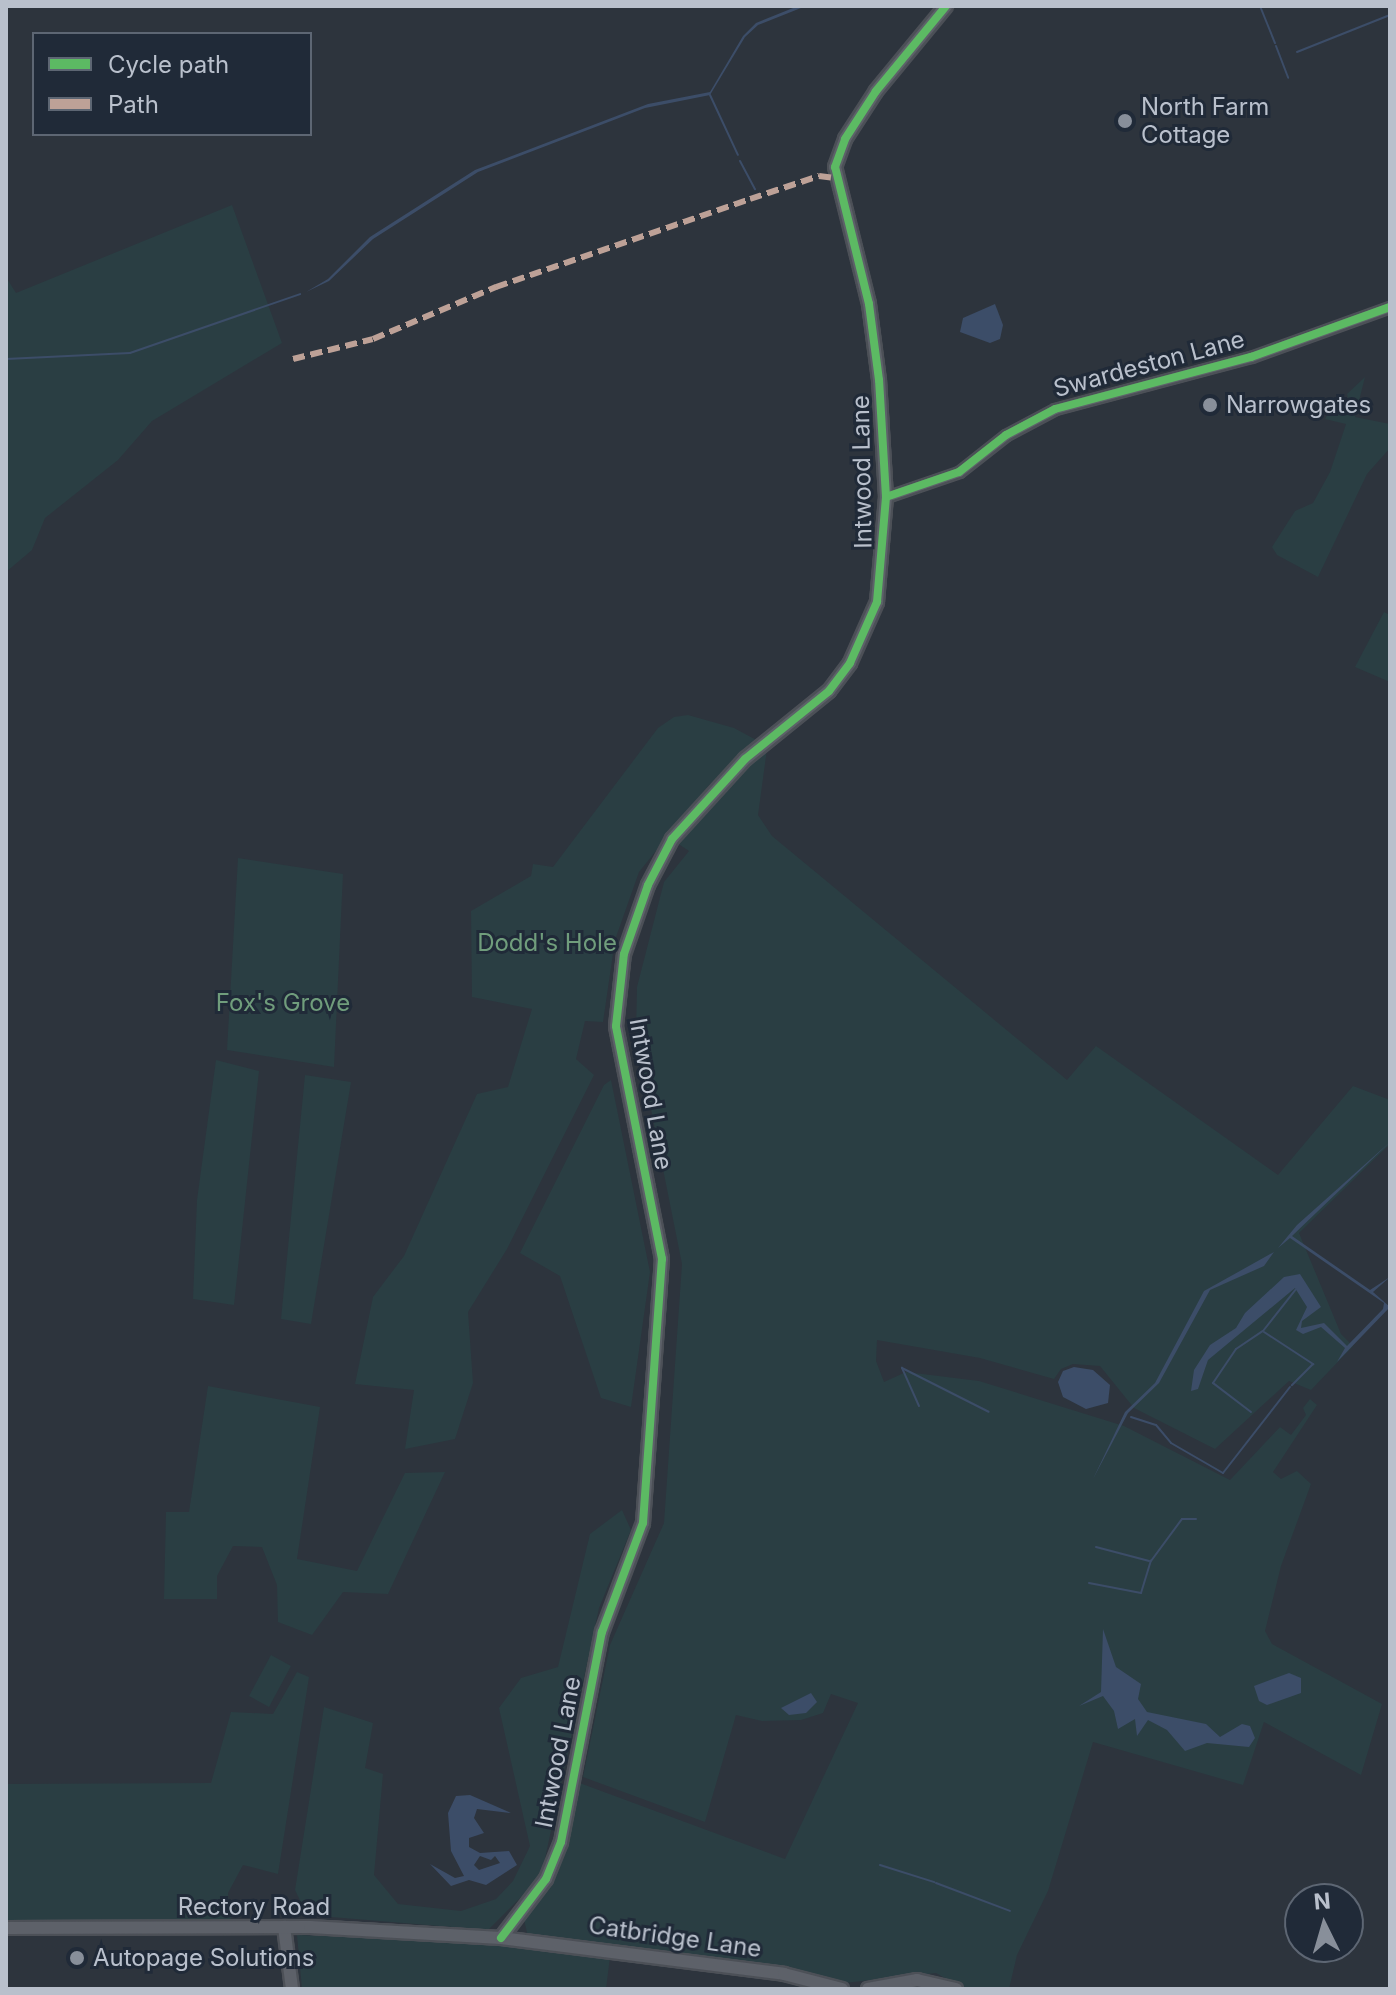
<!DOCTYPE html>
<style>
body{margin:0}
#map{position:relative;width:1396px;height:1995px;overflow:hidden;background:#2d343d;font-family:Inter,sans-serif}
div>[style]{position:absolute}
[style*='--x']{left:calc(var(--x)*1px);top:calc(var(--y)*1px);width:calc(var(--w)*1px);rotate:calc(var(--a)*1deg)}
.green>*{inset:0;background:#2a3e43}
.water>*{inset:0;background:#3c4d68}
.stream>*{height:2px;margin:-1px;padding:0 1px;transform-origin:1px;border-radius:1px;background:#3c4d68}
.roads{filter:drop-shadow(2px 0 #4c5057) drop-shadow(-2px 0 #4c5057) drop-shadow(0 2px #4c5057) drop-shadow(0 -2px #4c5057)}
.street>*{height:9px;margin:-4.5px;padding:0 4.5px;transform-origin:4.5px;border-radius:4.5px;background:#5e636a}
.secondary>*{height:12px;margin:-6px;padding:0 6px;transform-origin:6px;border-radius:6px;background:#5d6169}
.quiet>*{height:6px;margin-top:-3px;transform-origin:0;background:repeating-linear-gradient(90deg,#bda197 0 12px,transparent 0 18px)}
.cycleway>*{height:8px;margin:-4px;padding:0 4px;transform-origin:4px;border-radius:4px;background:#5cba63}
.dots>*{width:22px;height:22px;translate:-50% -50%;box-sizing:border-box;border:4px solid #202a38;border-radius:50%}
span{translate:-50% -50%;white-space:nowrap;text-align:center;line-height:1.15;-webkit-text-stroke:6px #202a38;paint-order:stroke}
.poi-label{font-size:24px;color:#b9c0cc}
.left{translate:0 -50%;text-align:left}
.street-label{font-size:24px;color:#b9c0cc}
.park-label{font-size:24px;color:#709d7c}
.frame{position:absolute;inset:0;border:8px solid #b9c0cc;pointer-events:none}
.legend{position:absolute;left:32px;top:32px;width:280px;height:104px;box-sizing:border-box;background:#202a38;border:2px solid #5d6673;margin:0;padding:10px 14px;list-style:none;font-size:24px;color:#b9c0cc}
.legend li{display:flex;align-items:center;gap:16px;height:40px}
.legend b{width:40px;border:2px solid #5d6673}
.north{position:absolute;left:1284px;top:1883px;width:80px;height:80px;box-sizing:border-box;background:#202a38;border:2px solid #5d6673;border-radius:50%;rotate:355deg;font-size:22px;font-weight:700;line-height:32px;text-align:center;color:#b9c0cc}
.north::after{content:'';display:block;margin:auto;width:28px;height:36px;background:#888f9a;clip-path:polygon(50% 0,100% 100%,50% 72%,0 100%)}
</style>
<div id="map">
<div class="green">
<i style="clip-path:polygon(232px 205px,282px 343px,152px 421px,118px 460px,45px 518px,32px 550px,6px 572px,6px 277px,16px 293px)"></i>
<i style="clip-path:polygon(1365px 377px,1355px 417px,1390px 424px,1390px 448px,1367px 474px,1318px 577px,1277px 555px,1272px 547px,1295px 511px,1313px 503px,1330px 472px,1346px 424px,1325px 419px,1330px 410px,1350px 407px,1347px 394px)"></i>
<i style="clip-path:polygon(1384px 612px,1390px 615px,1390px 682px,1355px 667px)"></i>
<i style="clip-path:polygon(688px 715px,734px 728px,760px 742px,709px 785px,639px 872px,615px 940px,603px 1022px,585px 1021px,576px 1059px,594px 1075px,507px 1249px,468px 1312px,473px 1383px,455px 1439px,405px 1449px,414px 1390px,355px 1384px,373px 1297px,404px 1256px,477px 1094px,508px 1087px,532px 1009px,472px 997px,471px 911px,531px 876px,533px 864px,553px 867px,658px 728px,674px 717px)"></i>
<i style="clip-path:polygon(767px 749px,758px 815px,772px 836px,1067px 1080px,1096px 1046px,1278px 1175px,1353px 1086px,1390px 1100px,1390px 1144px,1299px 1233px,1341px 1334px,1353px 1346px,1311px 1390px,1289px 1381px,1215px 1449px,1134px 1408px,1100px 1366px,1073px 1364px,1061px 1369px,1054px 1379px,980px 1358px,877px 1340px,876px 1361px,884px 1382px,906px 1372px,979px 1381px,1124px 1426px,1230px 1480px,1280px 1427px,1291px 1435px,1306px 1415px,1303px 1408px,1310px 1399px,1317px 1405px,1273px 1472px,1281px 1479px,1297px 1471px,1311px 1484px,1281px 1566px,1265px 1631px,1272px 1644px,1382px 1704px,1361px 1775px,1264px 1722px,1243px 1785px,1093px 1742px,1048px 1891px,1017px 1955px,1009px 1989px,964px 1989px,936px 1973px,844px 1983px,784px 1968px,528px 1937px,523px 1915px,559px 1864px,577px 1782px,785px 1859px,858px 1703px,831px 1694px,823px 1713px,801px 1720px,762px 1721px,736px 1715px,705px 1822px,583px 1777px,610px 1645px,664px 1523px,682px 1264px,636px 1034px,637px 987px,664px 882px,689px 851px,674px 841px)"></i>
<i style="clip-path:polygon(238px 858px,343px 874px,334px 1067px,227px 1050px)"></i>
<i style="clip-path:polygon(216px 1060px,259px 1071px,234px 1305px,193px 1299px,197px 1200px)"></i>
<i style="clip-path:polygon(305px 1075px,351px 1082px,311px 1324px,281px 1319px)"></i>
<i style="clip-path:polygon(611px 1080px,650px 1272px,631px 1407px,601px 1398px,560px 1276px,520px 1253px,604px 1085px)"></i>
<i style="clip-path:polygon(208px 1386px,320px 1407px,297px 1559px,357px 1571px,405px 1473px,445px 1472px,388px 1594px,343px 1592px,312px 1635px,278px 1622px,277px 1585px,262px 1547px,233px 1546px,217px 1576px,217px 1599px,164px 1599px,166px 1512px,189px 1512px)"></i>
<i style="clip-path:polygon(622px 1510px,631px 1530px,599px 1608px,541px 1877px,488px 1930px,307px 1915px,295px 1890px,324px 1707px,373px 1723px,365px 1768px,383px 1774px,374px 1875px,398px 1904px,461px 1911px,496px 1899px,513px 1881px,530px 1846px,499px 1708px,521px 1678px,558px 1667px,590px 1534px)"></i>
<i style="clip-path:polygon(271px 1655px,291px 1666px,269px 1707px,249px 1696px)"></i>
<i style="clip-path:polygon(297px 1672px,309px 1677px,278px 1874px,243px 1865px,228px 1893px,231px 1921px,7px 1921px,6px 1784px,211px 1783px,231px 1712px,273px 1714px)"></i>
<i style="clip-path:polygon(297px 1935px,499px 1941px,610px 1957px,606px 1989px,302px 1989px)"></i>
</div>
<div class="water">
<i style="clip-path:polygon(798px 6px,806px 6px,758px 25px,745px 37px,710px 95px,645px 108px,478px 172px,373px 239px,329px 281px,306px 292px,328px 279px,370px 237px,475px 170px,648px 104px,710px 92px,743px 36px,756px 23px)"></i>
<i style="clip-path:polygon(995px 304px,1003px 325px,1000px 339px,990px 343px,960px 332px,963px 318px)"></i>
<i style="clip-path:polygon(1390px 1142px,1292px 1236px,1370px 1290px,1390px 1277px,1373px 1292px,1390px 1307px,1337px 1362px,1345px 1348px,1321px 1327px,1303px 1334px,1296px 1330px,1307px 1307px,1295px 1288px,1208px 1360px,1198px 1389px,1191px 1391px,1194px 1370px,1210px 1345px,1236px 1328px,1245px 1313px,1284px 1277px,1300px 1274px,1321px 1307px,1302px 1321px,1301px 1328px,1324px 1323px,1347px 1346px,1383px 1309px,1384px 1303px,1290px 1238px,1278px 1248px,1297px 1225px)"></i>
<i style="clip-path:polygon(1274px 1252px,1264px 1266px,1210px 1290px,1159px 1383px,1128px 1413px,1093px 1479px,1125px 1412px,1155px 1383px,1204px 1291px)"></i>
<i style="clip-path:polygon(1074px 1367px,1093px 1370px,1110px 1385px,1108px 1403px,1086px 1409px,1063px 1397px,1058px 1382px,1063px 1371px)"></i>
<i style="clip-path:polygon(1103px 1629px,1116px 1667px,1141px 1684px,1138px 1699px,1147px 1712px,1206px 1724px,1220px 1737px,1242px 1724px,1250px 1726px,1255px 1738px,1249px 1747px,1207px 1743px,1185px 1751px,1167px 1730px,1148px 1720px,1137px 1736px,1135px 1719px,1118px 1729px,1114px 1711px,1103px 1696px,1079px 1706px,1101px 1692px)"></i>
<i style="clip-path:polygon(1289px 1673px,1301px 1678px,1301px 1693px,1267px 1705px,1259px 1701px,1254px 1686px)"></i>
<i style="clip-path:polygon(811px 1693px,817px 1702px,806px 1713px,789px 1715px,781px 1708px)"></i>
<i style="clip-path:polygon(evenodd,470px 1795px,511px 1813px,477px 1809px,474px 1818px,484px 1833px,469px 1838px,469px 1847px,480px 1853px,509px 1851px,517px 1865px,486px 1885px,469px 1880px,451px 1886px,430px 1864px,455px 1878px,464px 1876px,451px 1851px,448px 1813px,456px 1796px,470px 1795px,480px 1856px,491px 1860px,495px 1856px,500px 1863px,479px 1870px,474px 1865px,480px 1856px)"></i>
</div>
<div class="stream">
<i style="--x:1260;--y:6;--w:40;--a:68"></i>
<i style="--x:1276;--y:46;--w:34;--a:69"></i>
<i style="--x:1297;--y:52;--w:100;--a:-21.7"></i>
<i style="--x:710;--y:95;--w:66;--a:65"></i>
<i style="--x:740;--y:161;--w:32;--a:62"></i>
<i style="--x:6;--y:359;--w:124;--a:-2.8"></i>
<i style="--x:130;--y:353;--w:180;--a:-19.1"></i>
<i style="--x:1264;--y:1332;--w:59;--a:33.1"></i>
<i style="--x:1313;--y:1364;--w:30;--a:135"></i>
<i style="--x:919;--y:1406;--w:42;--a:-114.1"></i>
<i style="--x:902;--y:1368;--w:97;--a:26.8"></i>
<i style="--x:1251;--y:1412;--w:48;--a:-142.7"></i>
<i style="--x:1213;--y:1383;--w:41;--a:-55.9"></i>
<i style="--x:1236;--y:1349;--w:32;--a:-34"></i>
<i style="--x:1263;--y:1331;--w:53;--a:-51.8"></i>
<i style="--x:1131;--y:1417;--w:26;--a:18"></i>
<i style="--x:1156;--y:1425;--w:23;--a:50"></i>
<i style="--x:1171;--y:1443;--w:60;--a:30"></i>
<i style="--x:1223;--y:1473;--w:109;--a:-52.1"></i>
<i style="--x:1096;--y:1547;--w:55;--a:14.8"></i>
<i style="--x:1089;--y:1583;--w:53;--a:10.9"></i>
<i style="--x:1141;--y:1593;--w:34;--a:-73"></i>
<i style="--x:1151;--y:1561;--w:52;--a:-53.6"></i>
<i style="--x:1182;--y:1519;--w:14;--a:0"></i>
<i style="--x:880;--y:1865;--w:57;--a:17.5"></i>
<i style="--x:936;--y:1883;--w:79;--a:20.7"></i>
</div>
<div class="roads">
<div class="street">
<i style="--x:886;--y:497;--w:77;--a:-18.9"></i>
<i style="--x:959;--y:472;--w:60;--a:-38.2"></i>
<i style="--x:1006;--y:435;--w:55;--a:-28"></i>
<i style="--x:1055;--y:409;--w:203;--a:-14.9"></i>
<i style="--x:1251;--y:357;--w:148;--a:-19.8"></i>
</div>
<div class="secondary">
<i style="--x:284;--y:1927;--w:63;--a:82.6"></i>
<i style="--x:6;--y:1928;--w:304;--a:-0.2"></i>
<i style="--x:310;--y:1927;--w:191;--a:3.3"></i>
<i style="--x:501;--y:1938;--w:285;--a:7.2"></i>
<i style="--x:784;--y:1974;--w:60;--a:14.5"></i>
<i style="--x:501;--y:1938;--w:74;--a:-52.7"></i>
<i style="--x:546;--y:1879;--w:40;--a:-68"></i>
<i style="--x:561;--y:1842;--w:214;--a:-79"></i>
<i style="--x:602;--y:1632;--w:116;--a:-69.4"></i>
<i style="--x:643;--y:1523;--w:265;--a:-85.9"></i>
<i style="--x:662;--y:1259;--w:237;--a:-101.2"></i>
<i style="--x:616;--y:1026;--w:72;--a:-83.7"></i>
<i style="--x:624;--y:954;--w:73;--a:-70.8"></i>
<i style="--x:648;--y:885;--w:52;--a:-62.4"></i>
<i style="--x:672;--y:839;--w:108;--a:-47.6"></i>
<i style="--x:745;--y:759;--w:108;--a:-39"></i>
<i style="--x:829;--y:691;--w:35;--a:-53"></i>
<i style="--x:850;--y:663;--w:67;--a:-66.1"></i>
<i style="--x:877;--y:602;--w:105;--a:-85.1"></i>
<i style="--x:886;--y:497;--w:117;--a:-93.4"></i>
<i style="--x:879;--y:380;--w:77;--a:-97.5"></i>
<i style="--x:869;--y:304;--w:141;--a:-103.9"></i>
<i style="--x:835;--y:167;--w:30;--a:-70"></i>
<i style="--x:845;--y:139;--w:57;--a:-57.1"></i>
<i style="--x:876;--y:91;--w:110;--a:-50.5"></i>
<i style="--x:868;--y:1989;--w:50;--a:-10.4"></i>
<i style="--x:917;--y:1980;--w:40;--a:13"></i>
</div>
</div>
<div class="quiet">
<i style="--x:293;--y:359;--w:82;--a:-14"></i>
<i style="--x:373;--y:339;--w:134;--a:-22.9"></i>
<i style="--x:496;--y:287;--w:269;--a:-19.1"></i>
<i style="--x:750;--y:199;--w:73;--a:-18.4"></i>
<i style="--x:819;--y:176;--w:16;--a:7"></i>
</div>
<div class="cycleway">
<i style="--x:886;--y:497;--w:77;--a:-18.9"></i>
<i style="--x:959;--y:472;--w:60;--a:-38.2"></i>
<i style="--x:1006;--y:435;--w:55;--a:-28"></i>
<i style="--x:1055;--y:409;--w:203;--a:-14.9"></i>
<i style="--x:1251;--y:357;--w:148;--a:-19.8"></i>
<i style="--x:501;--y:1938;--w:74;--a:-52.7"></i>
<i style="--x:546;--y:1879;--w:40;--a:-68"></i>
<i style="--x:561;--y:1842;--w:214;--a:-79"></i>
<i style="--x:602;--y:1632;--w:116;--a:-69.4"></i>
<i style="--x:643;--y:1523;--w:265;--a:-85.9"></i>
<i style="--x:662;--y:1259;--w:237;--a:-101.2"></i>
<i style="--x:616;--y:1026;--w:72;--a:-83.7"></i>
<i style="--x:624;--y:954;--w:73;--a:-70.8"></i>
<i style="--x:648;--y:885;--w:52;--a:-62.4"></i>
<i style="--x:672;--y:839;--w:108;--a:-47.6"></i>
<i style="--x:745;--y:759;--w:108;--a:-39"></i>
<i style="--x:829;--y:691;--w:35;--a:-53"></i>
<i style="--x:850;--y:663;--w:67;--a:-66.1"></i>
<i style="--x:877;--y:602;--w:105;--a:-85.1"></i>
<i style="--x:886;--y:497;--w:117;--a:-93.4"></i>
<i style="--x:879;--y:380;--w:77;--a:-97.5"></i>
<i style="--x:869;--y:304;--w:141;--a:-103.9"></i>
<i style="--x:835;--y:167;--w:30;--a:-70"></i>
<i style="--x:845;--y:139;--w:57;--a:-57.1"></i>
<i style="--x:876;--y:91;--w:110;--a:-50.5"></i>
</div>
<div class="dots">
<i style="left:1125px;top:121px;background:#888f9a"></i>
<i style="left:1210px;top:405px;background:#888f9a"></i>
<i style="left:77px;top:1958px;background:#888f9a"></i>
</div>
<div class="poi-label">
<span class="left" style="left:1141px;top:121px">North Farm<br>Cottage</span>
<span class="left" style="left:1226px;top:405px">Narrowgates</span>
<span class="left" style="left:93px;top:1958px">Autopage Solutions</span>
</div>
<div class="street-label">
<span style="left:1149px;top:364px;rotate:-15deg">Swardeston Lane</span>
<span style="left:862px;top:472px;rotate:-91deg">Intwood Lane</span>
<span style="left:651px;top:1094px;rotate:80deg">Intwood Lane</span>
<span style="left:558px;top:1752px;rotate:-79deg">Intwood Lane</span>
<span style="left:254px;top:1907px">Rectory Road</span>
<span style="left:675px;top:1937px;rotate:8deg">Catbridge Lane</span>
</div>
<div class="park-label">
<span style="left:547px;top:943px">Dodd's Hole</span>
<span style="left:283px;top:1003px">Fox's Grove</span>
</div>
<div class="frame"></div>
<ul class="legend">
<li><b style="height:10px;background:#5cba63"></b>Cycle path</li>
<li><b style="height:10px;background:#bda197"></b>Path</li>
</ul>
<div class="north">N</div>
</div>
